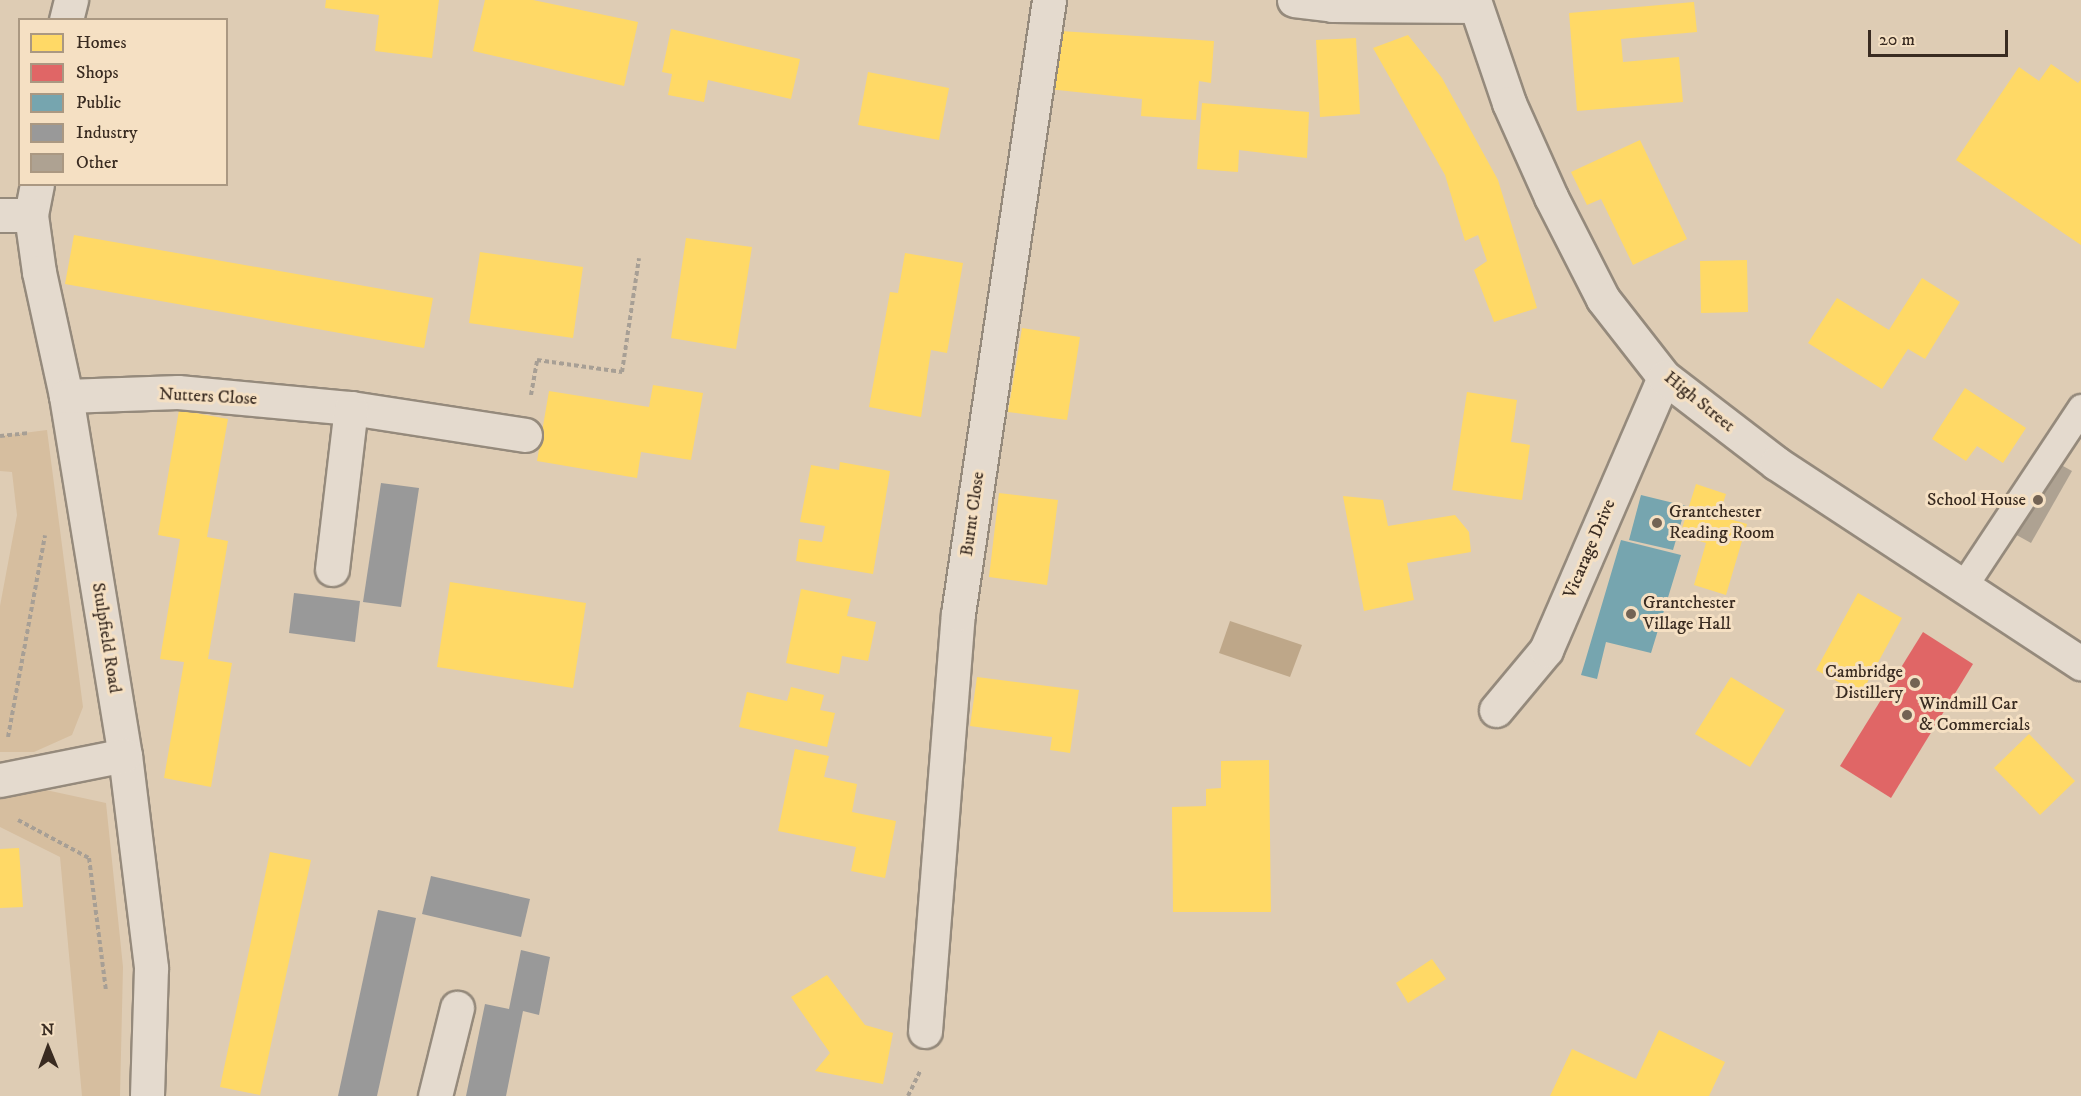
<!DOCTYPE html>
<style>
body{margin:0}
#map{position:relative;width:2081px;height:1096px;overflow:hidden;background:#deccb4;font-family:"IM FELL DW Pica",serif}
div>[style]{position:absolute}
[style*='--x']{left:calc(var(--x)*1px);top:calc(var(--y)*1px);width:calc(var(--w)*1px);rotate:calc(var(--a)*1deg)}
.green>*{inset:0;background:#d6be9f}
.water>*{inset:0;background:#bea789}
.homes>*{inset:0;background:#ffd966}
.shops>*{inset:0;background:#e06666}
.public>*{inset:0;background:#76a5af}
.industry>*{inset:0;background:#999}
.building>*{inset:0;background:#aea292}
.path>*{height:4px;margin-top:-2px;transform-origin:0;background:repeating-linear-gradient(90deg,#a79f95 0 4.5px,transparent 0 7.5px)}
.roads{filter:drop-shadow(2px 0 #958a7c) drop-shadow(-2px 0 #958a7c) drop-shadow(0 2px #958a7c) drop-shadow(0 -2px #958a7c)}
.lane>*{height:27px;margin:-13.5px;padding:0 13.5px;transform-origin:13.5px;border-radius:13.5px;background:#e4dace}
.street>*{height:33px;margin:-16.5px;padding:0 16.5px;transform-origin:16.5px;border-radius:16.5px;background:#e4dace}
.secondary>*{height:33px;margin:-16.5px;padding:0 16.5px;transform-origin:16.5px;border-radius:16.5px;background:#e4dace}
.dots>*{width:16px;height:16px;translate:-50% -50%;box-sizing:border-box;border:3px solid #f5e0c3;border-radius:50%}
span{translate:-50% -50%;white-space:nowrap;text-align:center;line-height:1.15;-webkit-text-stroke:6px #f5e0c3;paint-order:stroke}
.street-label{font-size:18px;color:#392b21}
.poi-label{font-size:18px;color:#392b21}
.right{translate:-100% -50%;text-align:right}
.left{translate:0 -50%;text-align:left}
.legend{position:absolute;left:18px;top:18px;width:210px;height:168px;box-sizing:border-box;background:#f5e0c3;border:2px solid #aa9882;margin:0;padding:8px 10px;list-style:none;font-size:18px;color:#392b21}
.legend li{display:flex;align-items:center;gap:12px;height:30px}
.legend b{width:30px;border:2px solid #aa9882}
.north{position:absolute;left:18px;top:1018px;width:60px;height:60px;-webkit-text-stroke:4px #f5e0c3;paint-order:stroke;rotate:359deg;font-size:16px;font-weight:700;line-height:24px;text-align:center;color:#392b21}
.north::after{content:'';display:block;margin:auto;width:21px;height:27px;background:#392b21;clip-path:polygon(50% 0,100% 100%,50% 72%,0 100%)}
.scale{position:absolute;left:1868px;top:30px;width:140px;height:27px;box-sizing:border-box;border:3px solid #392b21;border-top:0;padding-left:8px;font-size:18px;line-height:21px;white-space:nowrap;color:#392b21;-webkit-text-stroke:4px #f5e0c3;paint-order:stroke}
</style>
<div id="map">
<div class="green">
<i style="clip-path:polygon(47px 430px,83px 707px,72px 735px,34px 752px,0 752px,0 606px,17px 515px,12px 472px,0 471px,0 436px)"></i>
<i style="clip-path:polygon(32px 787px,106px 803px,123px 967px,120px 1096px,82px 1096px,60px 857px,0 827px,0 791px)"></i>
</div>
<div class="water">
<i style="clip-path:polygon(1230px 621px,1302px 645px,1290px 677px,1219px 653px)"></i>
</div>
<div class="homes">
<i style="clip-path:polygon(326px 0,439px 0,432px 58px,375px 51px,379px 15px,325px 8px)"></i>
<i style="clip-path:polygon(485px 0,533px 0,638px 22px,624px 86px,473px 51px)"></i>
<i style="clip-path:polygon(1694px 2px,1697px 32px,1621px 39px,1623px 62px,1679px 57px,1683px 102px,1577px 111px,1569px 13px)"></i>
<i style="clip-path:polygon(671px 29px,800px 59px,791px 99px,708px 80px,704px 102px,668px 95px,672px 74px,662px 72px)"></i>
<i style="clip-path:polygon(1045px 30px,1214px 41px,1211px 83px,1199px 81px,1196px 120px,1141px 116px,1142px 99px,1039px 88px)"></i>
<i style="clip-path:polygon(1408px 35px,1442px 78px,1498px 180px,1537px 308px,1494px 322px,1474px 270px,1487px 261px,1478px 235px,1465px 241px,1445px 175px,1373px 48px)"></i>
<i style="clip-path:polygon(1356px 38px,1360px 114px,1320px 117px,1316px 40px)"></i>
<i style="clip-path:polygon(2051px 64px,2078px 83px,2081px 79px,2081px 245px,1956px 160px,2019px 67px,2039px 81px)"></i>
<i style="clip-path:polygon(868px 72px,949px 88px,939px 140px,858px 125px)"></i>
<i style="clip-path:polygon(1202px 103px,1309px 112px,1307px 158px,1239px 150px,1238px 172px,1197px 169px)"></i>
<i style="clip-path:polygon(1640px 140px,1687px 239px,1633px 265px,1601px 199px,1587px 205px,1571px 172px)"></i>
<i style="clip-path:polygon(74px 235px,433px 298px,424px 348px,65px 284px)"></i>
<i style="clip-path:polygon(686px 238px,752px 247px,736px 349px,671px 338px)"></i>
<i style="clip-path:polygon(480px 252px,583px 267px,573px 338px,469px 323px)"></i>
<i style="clip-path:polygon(905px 253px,963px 263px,947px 353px,931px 350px,921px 417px,869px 407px,890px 292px,898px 293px)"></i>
<i style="clip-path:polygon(1747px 260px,1748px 312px,1701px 313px,1700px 261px)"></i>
<i style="clip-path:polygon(1922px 278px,1960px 302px,1925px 359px,1908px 349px,1882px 389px,1808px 343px,1837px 298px,1889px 330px)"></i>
<i style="clip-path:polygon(1022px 328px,1080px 337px,1067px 420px,1008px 412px)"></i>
<i style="clip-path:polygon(653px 385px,703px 393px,691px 460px,641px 452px,637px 478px,537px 461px,549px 391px,649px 407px)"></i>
<i style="clip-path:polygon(1965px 388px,2026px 428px,2003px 463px,1977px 446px,1966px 461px,1932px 439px)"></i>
<i style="clip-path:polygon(1467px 392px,1517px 400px,1511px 442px,1530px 445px,1522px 500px,1452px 490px)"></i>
<i style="clip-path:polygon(179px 410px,228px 419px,207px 537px,228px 541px,208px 659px,232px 663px,211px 787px,164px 778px,184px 662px,160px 659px,180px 539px,158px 535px)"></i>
<i style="clip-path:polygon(840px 462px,890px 471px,873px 574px,796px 561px,799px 539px,822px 542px,825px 526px,800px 522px,811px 465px,839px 470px)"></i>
<i style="clip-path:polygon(1696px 484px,1726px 494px,1719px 516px,1747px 524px,1726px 595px,1694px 585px,1706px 543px,1680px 535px)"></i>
<i style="clip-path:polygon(999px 493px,1058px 500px,1047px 585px,989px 577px)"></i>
<i style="clip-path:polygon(1343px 496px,1383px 500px,1388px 526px,1455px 515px,1469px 532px,1471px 552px,1407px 563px,1414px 600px,1364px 611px)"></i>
<i style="clip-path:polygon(450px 582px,586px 603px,573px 688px,437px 667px)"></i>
<i style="clip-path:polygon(801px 589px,851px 599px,847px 616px,876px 622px,868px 661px,842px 656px,839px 674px,786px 663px)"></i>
<i style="clip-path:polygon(1858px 593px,1902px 618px,1861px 694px,1816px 670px)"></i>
<i style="clip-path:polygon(977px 677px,1079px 690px,1070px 753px,1050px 750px,1052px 737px,970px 726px)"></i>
<i style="clip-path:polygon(1731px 677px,1785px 710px,1750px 767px,1695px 734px)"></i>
<i style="clip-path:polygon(791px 687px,824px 695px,820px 710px,835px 713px,827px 747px,739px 727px,747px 692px,787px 701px)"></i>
<i style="clip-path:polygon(2029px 734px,2075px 781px,2040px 815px,1994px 768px)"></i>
<i style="clip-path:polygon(795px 749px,829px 756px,824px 777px,857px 784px,852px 812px,896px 821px,885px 878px,851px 871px,856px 847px,778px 831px)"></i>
<i style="clip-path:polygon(1269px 760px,1271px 912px,1173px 912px,1172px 807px,1206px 806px,1206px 789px,1221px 788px,1221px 761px)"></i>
<i style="clip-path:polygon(19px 848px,23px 907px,0 908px,0 849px)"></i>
<i style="clip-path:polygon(270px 852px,311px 860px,260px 1095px,220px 1087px)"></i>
<i style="clip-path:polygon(1432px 959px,1446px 979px,1408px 1003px,1396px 983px)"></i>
<i style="clip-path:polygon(827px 975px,865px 1025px,893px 1033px,883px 1084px,815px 1071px,830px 1053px,791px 997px)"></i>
<i style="clip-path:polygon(1659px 1030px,1725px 1062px,1709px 1096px,1550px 1096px,1572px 1049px,1636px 1079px)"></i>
</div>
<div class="shops">
<i style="clip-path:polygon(1923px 632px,1973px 664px,1891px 798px,1840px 766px)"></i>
</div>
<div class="public">
<i style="clip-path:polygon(1641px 495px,1686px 506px,1673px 550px,1629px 540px)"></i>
<i style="clip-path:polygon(1621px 540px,1681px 555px,1651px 653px,1606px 642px,1597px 679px,1581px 675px)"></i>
</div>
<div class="industry">
<i style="clip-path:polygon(381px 483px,419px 488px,401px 607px,363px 602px)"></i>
<i style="clip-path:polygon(294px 593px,360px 601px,355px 642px,289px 633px)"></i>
<i style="clip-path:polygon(431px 876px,530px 899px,521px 937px,422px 914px)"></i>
<i style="clip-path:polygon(378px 910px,416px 918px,377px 1096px,338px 1096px)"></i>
<i style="clip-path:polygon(521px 950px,550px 957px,539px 1015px,523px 1011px,506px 1096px,466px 1096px,485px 1004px,509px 1009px)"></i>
</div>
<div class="building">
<i style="clip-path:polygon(2045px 456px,2072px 471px,2031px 543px,2004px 528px)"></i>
</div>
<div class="path">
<i style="--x:531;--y:395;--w:36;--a:-80"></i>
<i style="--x:537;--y:360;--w:86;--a:8"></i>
<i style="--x:622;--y:372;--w:115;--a:-81.5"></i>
<i style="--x:0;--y:436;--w:30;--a:-6"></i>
<i style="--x:8;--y:737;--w:205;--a:-79.6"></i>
<i style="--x:18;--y:820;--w:81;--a:28.2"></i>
<i style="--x:89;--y:858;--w:133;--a:82.7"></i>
<i style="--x:908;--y:1096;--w:28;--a:-64"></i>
</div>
<div class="roads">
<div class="lane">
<i style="--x:1962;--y:588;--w:216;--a:-56.5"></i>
</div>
<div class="street">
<i style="--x:66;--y:20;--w:21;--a:-76"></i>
<i style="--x:37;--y:184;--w:32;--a:101"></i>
<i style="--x:31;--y:215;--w:58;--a:82"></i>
<i style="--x:39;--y:272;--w:127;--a:77.7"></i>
<i style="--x:66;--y:396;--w:364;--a:80.7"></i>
<i style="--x:125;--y:755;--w:215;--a:83"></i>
<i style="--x:151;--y:968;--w:128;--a:91.8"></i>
<i style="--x:0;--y:215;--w:31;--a:0"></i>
<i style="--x:66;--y:396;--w:112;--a:-2"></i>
<i style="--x:178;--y:392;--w:174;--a:5.3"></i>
<i style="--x:351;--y:408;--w:176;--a:8.8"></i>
<i style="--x:332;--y:569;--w:162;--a:-83.3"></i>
<i style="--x:1496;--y:710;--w:78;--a:-50.2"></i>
<i style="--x:1546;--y:650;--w:297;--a:-66.6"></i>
<i style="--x:0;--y:780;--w:127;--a:-11.3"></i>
<i style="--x:925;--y:1031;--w:418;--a:-85.5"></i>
<i style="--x:958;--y:614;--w:621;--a:-81.57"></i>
<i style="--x:435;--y:1096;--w:91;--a:-76"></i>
</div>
<div class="secondary">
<i style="--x:1294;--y:0;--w:38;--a:7"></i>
<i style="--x:1332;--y:5;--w:142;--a:0.4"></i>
<i style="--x:1474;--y:0;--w:109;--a:71.2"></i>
<i style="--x:1509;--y:103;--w:103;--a:65.9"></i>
<i style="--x:1551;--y:197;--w:114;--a:63"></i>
<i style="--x:1603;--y:299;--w:99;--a:52"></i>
<i style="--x:1664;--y:377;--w:141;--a:37.5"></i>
<i style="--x:1776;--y:463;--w:365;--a:33.3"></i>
</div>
</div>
<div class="dots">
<i style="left:2038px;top:500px;background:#736354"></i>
<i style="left:1657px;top:523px;background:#736354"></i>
<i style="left:1631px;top:614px;background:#736354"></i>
<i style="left:1915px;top:683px;background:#736354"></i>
<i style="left:1907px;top:715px;background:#736354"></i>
</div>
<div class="street-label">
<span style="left:208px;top:397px;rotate:3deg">Nutters Close</span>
<span style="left:1699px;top:402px;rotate:39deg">High Street</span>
<span style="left:973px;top:514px;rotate:-82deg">Burnt Close</span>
<span style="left:1590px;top:549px;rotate:-67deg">Vicarage Drive</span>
<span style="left:106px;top:638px;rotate:81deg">Stulpfield Road</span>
</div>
<div class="poi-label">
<span class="right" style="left:2026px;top:500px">School House</span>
<span class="left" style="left:1669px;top:523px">Grantchester<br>Reading Room</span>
<span class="left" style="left:1643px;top:614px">Grantchester<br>Village Hall</span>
<span class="right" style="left:1903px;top:683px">Cambridge<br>Distillery</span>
<span class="left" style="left:1919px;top:715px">Windmill Car<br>&amp; Commercials</span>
</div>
<ul class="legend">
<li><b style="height:16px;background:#ffd966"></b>Homes</li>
<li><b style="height:16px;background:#e06666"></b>Shops</li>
<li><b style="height:16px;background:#76a5af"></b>Public</li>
<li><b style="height:16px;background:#999"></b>Industry</li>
<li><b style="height:16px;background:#aea292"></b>Other</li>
</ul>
<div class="north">N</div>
<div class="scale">20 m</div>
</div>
